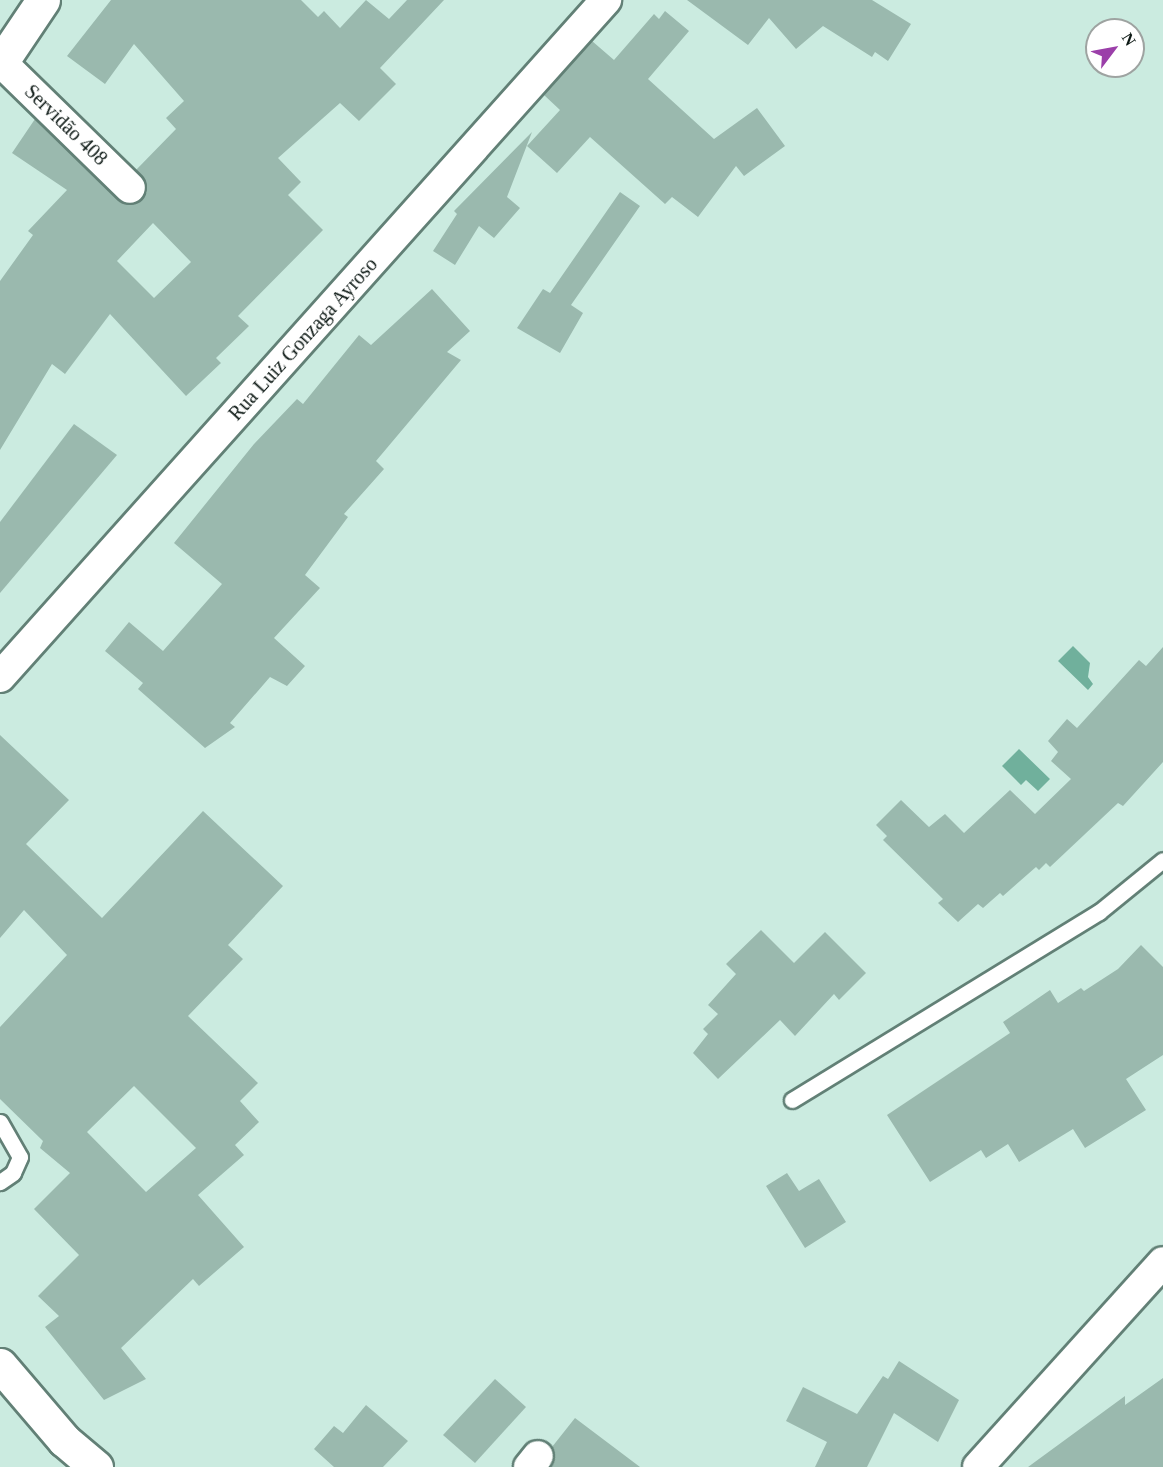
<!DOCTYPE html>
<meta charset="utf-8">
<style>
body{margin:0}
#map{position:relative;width:1163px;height:1467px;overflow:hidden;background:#cbebe0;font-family:"Times New Roman",serif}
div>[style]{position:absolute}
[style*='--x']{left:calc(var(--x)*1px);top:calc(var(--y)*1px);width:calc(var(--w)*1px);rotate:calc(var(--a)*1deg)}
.water>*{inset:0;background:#70b09c}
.building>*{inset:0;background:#9ab9ae}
.roads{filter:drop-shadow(2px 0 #628076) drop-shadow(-2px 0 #628076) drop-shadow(0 2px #628076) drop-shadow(0 -2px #628076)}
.service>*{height:15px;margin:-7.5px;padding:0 7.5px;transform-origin:7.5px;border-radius:7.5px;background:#fff}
.minor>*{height:30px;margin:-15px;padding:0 15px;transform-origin:15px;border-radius:15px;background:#fff}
.tertiary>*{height:33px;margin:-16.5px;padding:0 16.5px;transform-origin:16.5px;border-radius:16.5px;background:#fff}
.secondary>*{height:33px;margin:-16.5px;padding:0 16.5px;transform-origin:16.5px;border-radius:16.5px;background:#fff}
span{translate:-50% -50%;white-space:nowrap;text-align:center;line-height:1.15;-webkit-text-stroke:4.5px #fff;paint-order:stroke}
.street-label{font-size:20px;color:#0d1915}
.north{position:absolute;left:1085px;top:18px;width:60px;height:60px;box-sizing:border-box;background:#fff;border:2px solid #9ea3a1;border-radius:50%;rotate:58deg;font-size:16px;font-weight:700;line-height:24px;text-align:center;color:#0d1915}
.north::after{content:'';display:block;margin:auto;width:21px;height:27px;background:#9b3fa9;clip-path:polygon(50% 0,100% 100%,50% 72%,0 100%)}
</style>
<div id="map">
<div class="water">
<i style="clip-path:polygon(1073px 646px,1090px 663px,1088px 677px,1093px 684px,1088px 690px,1058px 661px)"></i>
<i style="clip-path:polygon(1019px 749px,1050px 779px,1038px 791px,1026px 780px,1021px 785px,1002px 766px)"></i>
</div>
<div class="building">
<i style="clip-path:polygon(evenodd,111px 0,301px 0,318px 17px,324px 11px,340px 28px,366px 0,389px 19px,407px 0,444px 0,380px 68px,396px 84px,359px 121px,340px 103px,278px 158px,301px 182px,288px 195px,323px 230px,238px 316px,249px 326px,216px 358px,221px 363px,186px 396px,110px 314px,65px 374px,52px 364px,0 450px,0 281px,33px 235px,28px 231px,67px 190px,12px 153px,35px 119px,118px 200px,135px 204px,147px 192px,146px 183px,136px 170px,176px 129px,166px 118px,184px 101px,134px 44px,105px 84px,67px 56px,111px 0,153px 223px,191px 262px,154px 298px,117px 261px,153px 223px)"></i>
<i style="clip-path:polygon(687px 0,872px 0,911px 24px,888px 61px,875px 52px,872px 57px,823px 26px,796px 49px,769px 18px,748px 45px)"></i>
<i style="clip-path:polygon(665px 11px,689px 31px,648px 79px,714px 139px,757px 108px,785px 146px,744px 176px,736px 166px,698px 217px,672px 197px,665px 204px,590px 137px,557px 173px,527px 146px,560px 110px,544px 95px,592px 41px,614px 60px,654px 14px,659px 19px)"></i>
<i style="clip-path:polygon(532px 132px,507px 197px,520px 208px,494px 238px,479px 226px,455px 265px,433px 251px,457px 214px,454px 211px)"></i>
<i style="clip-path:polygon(620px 192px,640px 206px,571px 305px,583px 313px,560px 353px,517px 328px,543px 289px,550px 293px)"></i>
<i style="clip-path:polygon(432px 289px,470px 331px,447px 352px,461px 360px,376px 461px,384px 469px,344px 514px,348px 517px,305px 575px,320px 588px,274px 638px,305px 666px,287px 686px,270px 677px,230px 723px,235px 727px,205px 748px,138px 689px,143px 683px,105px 651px,129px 622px,163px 651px,222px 584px,174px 543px,254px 444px,297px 399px,303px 404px,359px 335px,371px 345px)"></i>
<i style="clip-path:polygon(74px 424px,117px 455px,0 593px,0 522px)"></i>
<i style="clip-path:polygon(1163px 647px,1163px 762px,1123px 806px,1118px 803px,1050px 867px,1046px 863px,1039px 870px,1036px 867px,1003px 896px,1000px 893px,983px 908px,978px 904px,958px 922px,938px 903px,943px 899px,883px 840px,887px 836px,876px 825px,901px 800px,929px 827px,945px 814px,964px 833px,1010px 790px,1035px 814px,1071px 779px,1051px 761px,1058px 752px,1048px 741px,1067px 719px,1077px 728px,1139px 660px,1146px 666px)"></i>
<i style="clip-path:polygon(evenodd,0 735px,69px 800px,26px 844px,102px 918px,203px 811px,283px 886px,228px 945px,243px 959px,188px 1016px,258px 1083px,240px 1101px,259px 1122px,235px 1145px,244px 1155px,198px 1195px,244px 1247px,199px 1286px,193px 1279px,121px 1348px,146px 1379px,104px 1400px,45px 1327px,59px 1316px,38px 1296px,79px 1255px,34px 1209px,70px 1173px,40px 1148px,43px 1141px,0 1099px,0 1027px,67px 955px,24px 910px,0 938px,0 735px,134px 1086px,196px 1148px,146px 1192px,87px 1132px,134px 1086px)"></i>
<i style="clip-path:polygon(761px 930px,794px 963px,825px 932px,866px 973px,839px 1000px,834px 994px,795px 1036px,780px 1020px,718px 1079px,693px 1053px,708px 1034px,703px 1029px,718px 1014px,708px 1005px,736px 974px,726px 964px)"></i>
<i style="clip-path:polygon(1141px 945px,1163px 967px,1163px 1055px,1126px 1079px,1146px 1110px,1085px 1148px,1073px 1129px,1019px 1162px,1008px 1144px,986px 1158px,981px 1150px,930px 1182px,887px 1115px,1010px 1033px,1003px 1022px,1050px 990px,1058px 1003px,1081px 988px,1084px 991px,1118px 969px)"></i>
<i style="clip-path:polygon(787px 1173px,799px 1191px,819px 1179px,846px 1222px,805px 1248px,766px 1186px)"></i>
<i style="clip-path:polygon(899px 1361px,959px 1400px,938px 1442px,894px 1413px,867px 1467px,815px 1467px,827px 1442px,786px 1421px,803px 1387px,857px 1414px,883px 1376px,888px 1379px)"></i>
<i style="clip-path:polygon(1163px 1378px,1163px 1467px,1028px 1467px,1125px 1396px,1125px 1405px)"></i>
<i style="clip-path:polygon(495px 1379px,526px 1407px,475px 1463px,443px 1435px)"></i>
<i style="clip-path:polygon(366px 1405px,408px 1441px,383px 1467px,334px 1467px,314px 1449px,334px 1426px,343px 1433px)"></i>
<i style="clip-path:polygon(575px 1418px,640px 1467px,551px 1467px,555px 1458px,552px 1447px)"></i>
</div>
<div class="roads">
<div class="service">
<i style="--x:792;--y:1100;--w:360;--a:-31.5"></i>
<i style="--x:1099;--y:912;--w:82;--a:-39.1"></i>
<i style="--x:0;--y:1122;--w:40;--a:60.3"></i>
<i style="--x:20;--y:1157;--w:17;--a:114"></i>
<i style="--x:13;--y:1173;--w:16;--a:145"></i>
</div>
<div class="minor">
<i style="--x:1;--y:62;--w:180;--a:44.3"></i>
<i style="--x:0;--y:677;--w:909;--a:-48.17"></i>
<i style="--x:529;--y:1467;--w:14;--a:-51"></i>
<i style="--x:978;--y:1467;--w:276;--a:-47.9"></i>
</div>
<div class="tertiary">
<i style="--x:0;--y:64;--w:77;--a:-56.1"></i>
</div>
<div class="secondary">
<i style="--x:0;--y:1365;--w:99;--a:49.5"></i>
<i style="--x:64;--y:1440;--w:42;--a:40.2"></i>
</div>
</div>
<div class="street-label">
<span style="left:66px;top:125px;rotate:44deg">Servidão 408</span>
<span style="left:303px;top:339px;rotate:-48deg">Rua Luiz Gonzaga Ayroso</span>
</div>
<div class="north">N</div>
</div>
